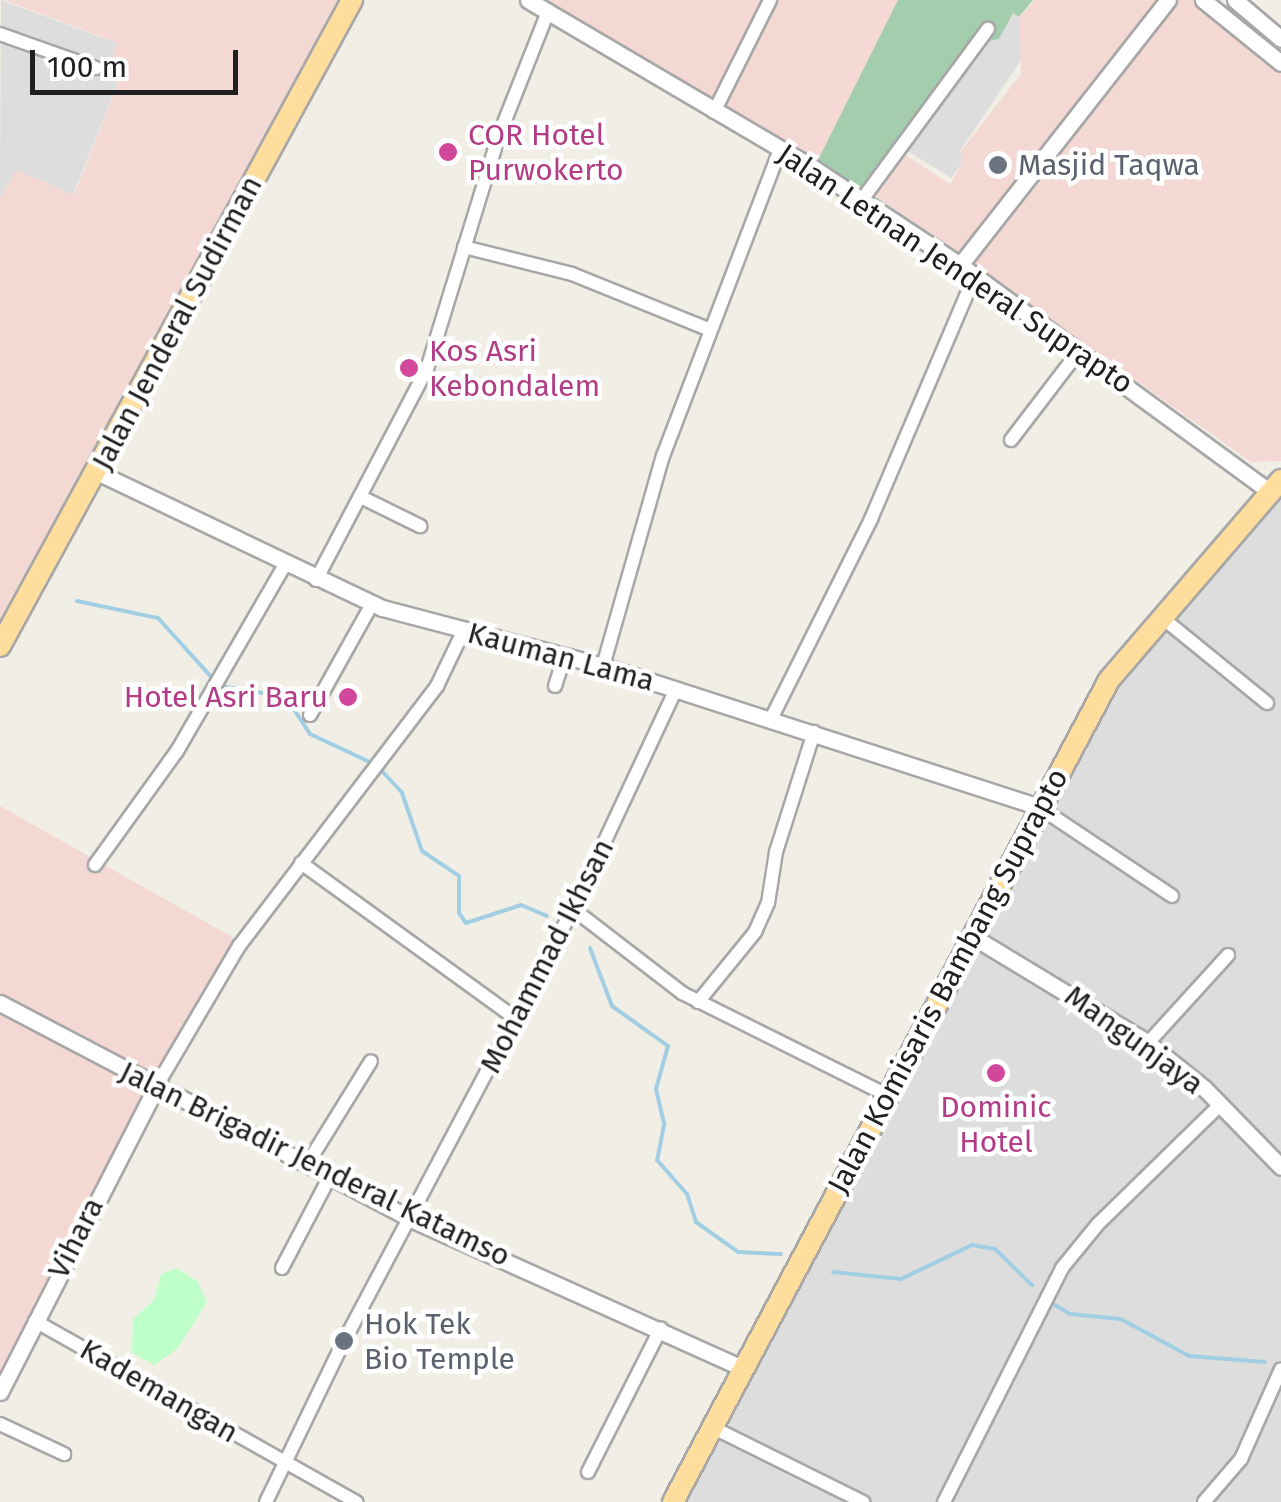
<!DOCTYPE html>
<style>
body{margin:0}
#map{position:relative;width:1281px;height:1502px;overflow:hidden;background:#f1efe5;font-family:"Fira Sans",sans-serif}
div>[style]{position:absolute}
[style*='--x']{left:calc(var(--x)*1px);top:calc(var(--y)*1px);width:calc(var(--w)*1px);rotate:calc(var(--a)*1deg)}
.residential>*{inset:0;background:#dedddd}
.commercial>*{inset:0;background:#f3d8d3}
.cemetery>*{inset:0;background:#a4cdae}
.park>*{inset:0;background:#bfffca}
.stream>*{height:4px;margin:-2px;padding:0 2px;transform-origin:2px;border-radius:2px;background:#a2cee3}
.roads{filter:drop-shadow(2px 0 #a7a7a7) drop-shadow(-2px 0 #a7a7a7) drop-shadow(0 2px #a7a7a7) drop-shadow(0 -2px #a7a7a7)}
.minor>*{height:12px;margin:-6px;padding:0 6px;transform-origin:6px;border-radius:6px;background:#fff}
.tertiary>*{height:15px;margin:-7.5px;padding:0 7.5px;transform-origin:7.5px;border-radius:7.5px;background:#fff}
.primary>*{height:20px;margin:-10px;padding:0 10px;transform-origin:10px;border-radius:10px;background:#ffde9d}
.dots>*{width:28px;height:28px;translate:-50% -50%;box-sizing:border-box;border:5px solid #fff;border-radius:50%}
span{translate:-50% -50%;white-space:nowrap;text-align:center;line-height:1.15;-webkit-text-stroke:9px #fff;paint-order:stroke}
.hotel-label{font-size:30px;color:#b23c85}
.left{translate:0 -50%;text-align:left}
.right{translate:-100% -50%;text-align:right}
.worship-label{font-size:30px;color:#5b616d}
.street-label{font-size:30px;color:#202020}
.scale{position:absolute;left:30px;top:50px;width:208px;height:45px;box-sizing:border-box;border:5px solid #202020;border-top:0;padding-left:12px;font-size:30px;line-height:35px;white-space:nowrap;color:#202020;-webkit-text-stroke:8px #fff;paint-order:stroke}
</style>
<div id="map">
<div class="residential">
<i style="clip-path:polygon(1px 0,117px 43px,110px 67px,122px 72px,73px 195px,16px 170px,0 198px)"></i>
<i style="clip-path:polygon(1014px 13px,1040px 32px,960px 151px,967px 157px,951px 178px,898px 145px,970px 44px)"></i>
<i style="clip-path:polygon(1270px 489px,1281px 498px,1281px 1502px,673px 1502px,1138px 646px)"></i>
</div>
<div class="commercial">
<i style="clip-path:polygon(4px 0,352px 0,0 652px,0 198px,16px 170px,74px 195px,122px 73px,110px 67px,116px 42px)"></i>
<i style="clip-path:polygon(528px 0,898px 0,814px 168px)"></i>
<i style="clip-path:polygon(1034px 0,1203px 0,1281px 63px,1281px 461px,1251px 462px,869px 191px,899px 151px,950px 184px,962px 164px,961px 151px,1021px 74px,1019px 18px)"></i>
<i style="clip-path:polygon(0 806px,241px 942px,147px 1087px,89px 1058px,145px 1089px,0 1393px)"></i>
</div>
<div class="cemetery">
<i style="clip-path:polygon(898px 0,1033px 0,1019px 17px,1013px 13px,999px 39px,970px 45px,862px 200px,814px 168px)"></i>
</div>
<div class="park">
<i style="clip-path:polygon(176px 1268px,197px 1281px,207px 1302px,177px 1349px,154px 1365px,132px 1353px,133px 1319px,154px 1300px,161px 1274px)"></i>
</div>
<div class="stream">
<i style="--x:77;--y:601;--w:83;--a:11.9"></i>
<i style="--x:158;--y:618;--w:84;--a:47.9"></i>
<i style="--x:221;--y:686;--w:66;--a:9.6"></i>
<i style="--x:286;--y:697;--w:44;--a:57"></i>
<i style="--x:310;--y:734;--w:68;--a:25.1"></i>
<i style="--x:380;--y:769;--w:33;--a:47"></i>
<i style="--x:402;--y:793;--w:61;--a:71"></i>
<i style="--x:422;--y:851;--w:45;--a:34"></i>
<i style="--x:459;--y:876;--w:37;--a:90"></i>
<i style="--x:459;--y:913;--w:12;--a:55"></i>
<i style="--x:466;--y:923;--w:58;--a:-18.1"></i>
<i style="--x:521;--y:905;--w:28;--a:23"></i>
<i style="--x:590;--y:948;--w:62;--a:69.2"></i>
<i style="--x:612;--y:1006;--w:69;--a:35.5"></i>
<i style="--x:668;--y:1046;--w:45;--a:105.6"></i>
<i style="--x:656;--y:1089;--w:37;--a:77"></i>
<i style="--x:664;--y:1125;--w:36;--a:101"></i>
<i style="--x:657;--y:1160;--w:45;--a:48.6"></i>
<i style="--x:687;--y:1194;--w:29;--a:72"></i>
<i style="--x:696;--y:1222;--w:52;--a:35.5"></i>
<i style="--x:738;--y:1252;--w:43;--a:2.7"></i>
<i style="--x:833;--y:1272;--w:68;--a:5.9"></i>
<i style="--x:901;--y:1279;--w:79;--a:-25.6"></i>
<i style="--x:972;--y:1245;--w:23;--a:10"></i>
<i style="--x:995;--y:1249;--w:52;--a:44.2"></i>
<i style="--x:1055;--y:1305;--w:17;--a:31"></i>
<i style="--x:1070;--y:1314;--w:51;--a:5.6"></i>
<i style="--x:1121;--y:1319;--w:77;--a:28.6"></i>
<i style="--x:1189;--y:1356;--w:76;--a:4.5"></i>
</div>
<div class="roads">
<div class="minor">
<i style="--x:0;--y:34;--w:102;--a:19.5"></i>
<i style="--x:714;--y:112;--w:125;--a:-63.4"></i>
<i style="--x:861;--y:201;--w:214;--a:-53.6"></i>
<i style="--x:464;--y:247;--w:111;--a:14"></i>
<i style="--x:572;--y:274;--w:147;--a:22"></i>
<i style="--x:1011;--y:440;--w:112;--a:-52.6"></i>
<i style="--x:363;--y:498;--w:64;--a:26.2"></i>
<i style="--x:316;--y:580;--w:238;--a:-62.3"></i>
<i style="--x:427;--y:369;--w:242;--a:-72.9"></i>
<i style="--x:498;--y:138;--w:136;--a:-68.4"></i>
<i style="--x:1160;--y:616;--w:138;--a:39.1"></i>
<i style="--x:603;--y:666;--w:218;--a:-74.1"></i>
<i style="--x:663;--y:456;--w:329;--a:-69.1"></i>
<i style="--x:555;--y:686;--w:29;--a:-72"></i>
<i style="--x:310;--y:715;--w:127;--a:-60.8"></i>
<i style="--x:771;--y:719;--w:224;--a:-63.4"></i>
<i style="--x:871;--y:519;--w:265;--a:-66.9"></i>
<i style="--x:1039;--y:807;--w:160;--a:33.8"></i>
<i style="--x:301;--y:863;--w:264;--a:35.9"></i>
<i style="--x:95;--y:865;--w:140;--a:-54.3"></i>
<i style="--x:177;--y:751;--w:215;--a:-59.9"></i>
<i style="--x:573;--y:909;--w:138;--a:37.6"></i>
<i style="--x:682;--y:993;--w:229;--a:26.5"></i>
<i style="--x:698;--y:1002;--w:90;--a:-50.8"></i>
<i style="--x:755;--y:932;--w:32;--a:-66"></i>
<i style="--x:768;--y:903;--w:52;--a:-81.1"></i>
<i style="--x:776;--y:852;--w:126;--a:-72.4"></i>
<i style="--x:1148;--y:1043;--w:119;--a:-47.7"></i>
<i style="--x:156;--y:1087;--w:164;--a:-59.5"></i>
<i style="--x:239;--y:946;--w:327;--a:-52.7"></i>
<i style="--x:437;--y:686;--w:62;--a:-64.3"></i>
<i style="--x:306;--y:1166;--w:123;--a:-58.2"></i>
<i style="--x:282;--y:1268;--w:102;--a:-62.4"></i>
<i style="--x:35;--y:1321;--w:369;--a:29.4"></i>
<i style="--x:0;--y:1424;--w:71;--a:25.1"></i>
<i style="--x:712;--y:1427;--w:169;--a:26.4"></i>
<i style="--x:588;--y:1472;--w:161;--a:-63.1"></i>
<i style="--x:266;--y:1502;--w:174;--a:-64.2"></i>
<i style="--x:342;--y:1345;--w:493;--a:-62.1"></i>
<i style="--x:573;--y:909;--w:243;--a:-64.9"></i>
<i style="--x:944;--y:1502;--w:262;--a:-63.2"></i>
<i style="--x:1062;--y:1268;--w:57;--a:-50.7"></i>
<i style="--x:1098;--y:1224;--w:172;--a:-44.3"></i>
<i style="--x:1204;--y:1502;--w:57;--a:-49.3"></i>
<i style="--x:1241;--y:1459;--w:98;--a:-66"></i>
</div>
<div class="tertiary">
<i style="--x:528;--y:0;--w:331;--a:30.5"></i>
<i style="--x:813;--y:168;--w:176;--a:33.4"></i>
<i style="--x:960;--y:265;--w:384;--a:36.2"></i>
<i style="--x:1203;--y:0;--w:100;--a:38.9"></i>
<i style="--x:1235;--y:0;--w:60;--a:40.3"></i>
<i style="--x:960;--y:265;--w:337;--a:-51.9"></i>
<i style="--x:97;--y:472;--w:316;--a:25.5"></i>
<i style="--x:382;--y:608;--w:228;--a:14.7"></i>
<i style="--x:603;--y:666;--w:458;--a:17.9"></i>
<i style="--x:970;--y:935;--w:208;--a:31.2"></i>
<i style="--x:1148;--y:1043;--w:72;--a:38.8"></i>
<i style="--x:1204;--y:1088;--w:110;--a:45.7"></i>
<i style="--x:0;--y:1003;--w:467;--a:27.7"></i>
<i style="--x:413;--y:1220;--w:362;--a:24.2"></i>
<i style="--x:0;--y:1392;--w:343;--a:-62.9"></i>
</div>
<div class="primary">
<i style="--x:0;--y:646;--w:736;--a:-61.41"></i>
<i style="--x:673;--y:1502;--w:930;--a:-62.06"></i>
<i style="--x:1109;--y:680;--w:264;--a:-49.3"></i>
</div>
</div>
<div class="dots">
<i style="left:448px;top:152px;background:#d1479c"></i>
<i style="left:998px;top:165px;background:#6b7280"></i>
<i style="left:409px;top:368px;background:#d1479c"></i>
<i style="left:348px;top:697px;background:#d1479c"></i>
<i style="left:996px;top:1073px;background:#d1479c"></i>
<i style="left:344px;top:1341px;background:#6b7280"></i>
</div>
<div class="hotel-label">
<span class="left" style="left:468px;top:152px">COR Hotel<br>Purwokerto</span>
<span class="left" style="left:429px;top:368px">Kos Asri<br>Kebondalem</span>
<span class="right" style="left:328px;top:697px">Hotel Asri Baru</span>
<span style="left:996px;top:1124px">Dominic<br>Hotel</span>
</div>
<div class="worship-label">
<span class="left" style="left:1018px;top:165px">Masjid Taqwa</span>
<span class="left" style="left:364px;top:1341px">Hok Tek<br>Bio Temple</span>
</div>
<div class="street-label">
<span style="left:955px;top:269px;rotate:34deg">Jalan Letnan Jenderal Suprapto</span>
<span style="left:177px;top:323px;rotate:-62deg">Jalan Jenderal Sudirman</span>
<span style="left:561px;top:657px;rotate:15deg">Kauman Lama</span>
<span style="left:547px;top:956px;rotate:-63deg">Mohammad Ikhsan</span>
<span style="left:948px;top:981px;rotate:-62deg">Jalan Komisaris Bambang Suprapto</span>
<span style="left:1134px;top:1040px;rotate:36deg">Mangunjaya</span>
<span style="left:315px;top:1164px;rotate:26deg">Jalan Brigadir Jenderal Katamso</span>
<span style="left:76px;top:1238px;rotate:-63deg">Vihara</span>
<span style="left:159px;top:1391px;rotate:30deg">Kademangan</span>
</div>
<div class="scale">100 m</div>
</div>
